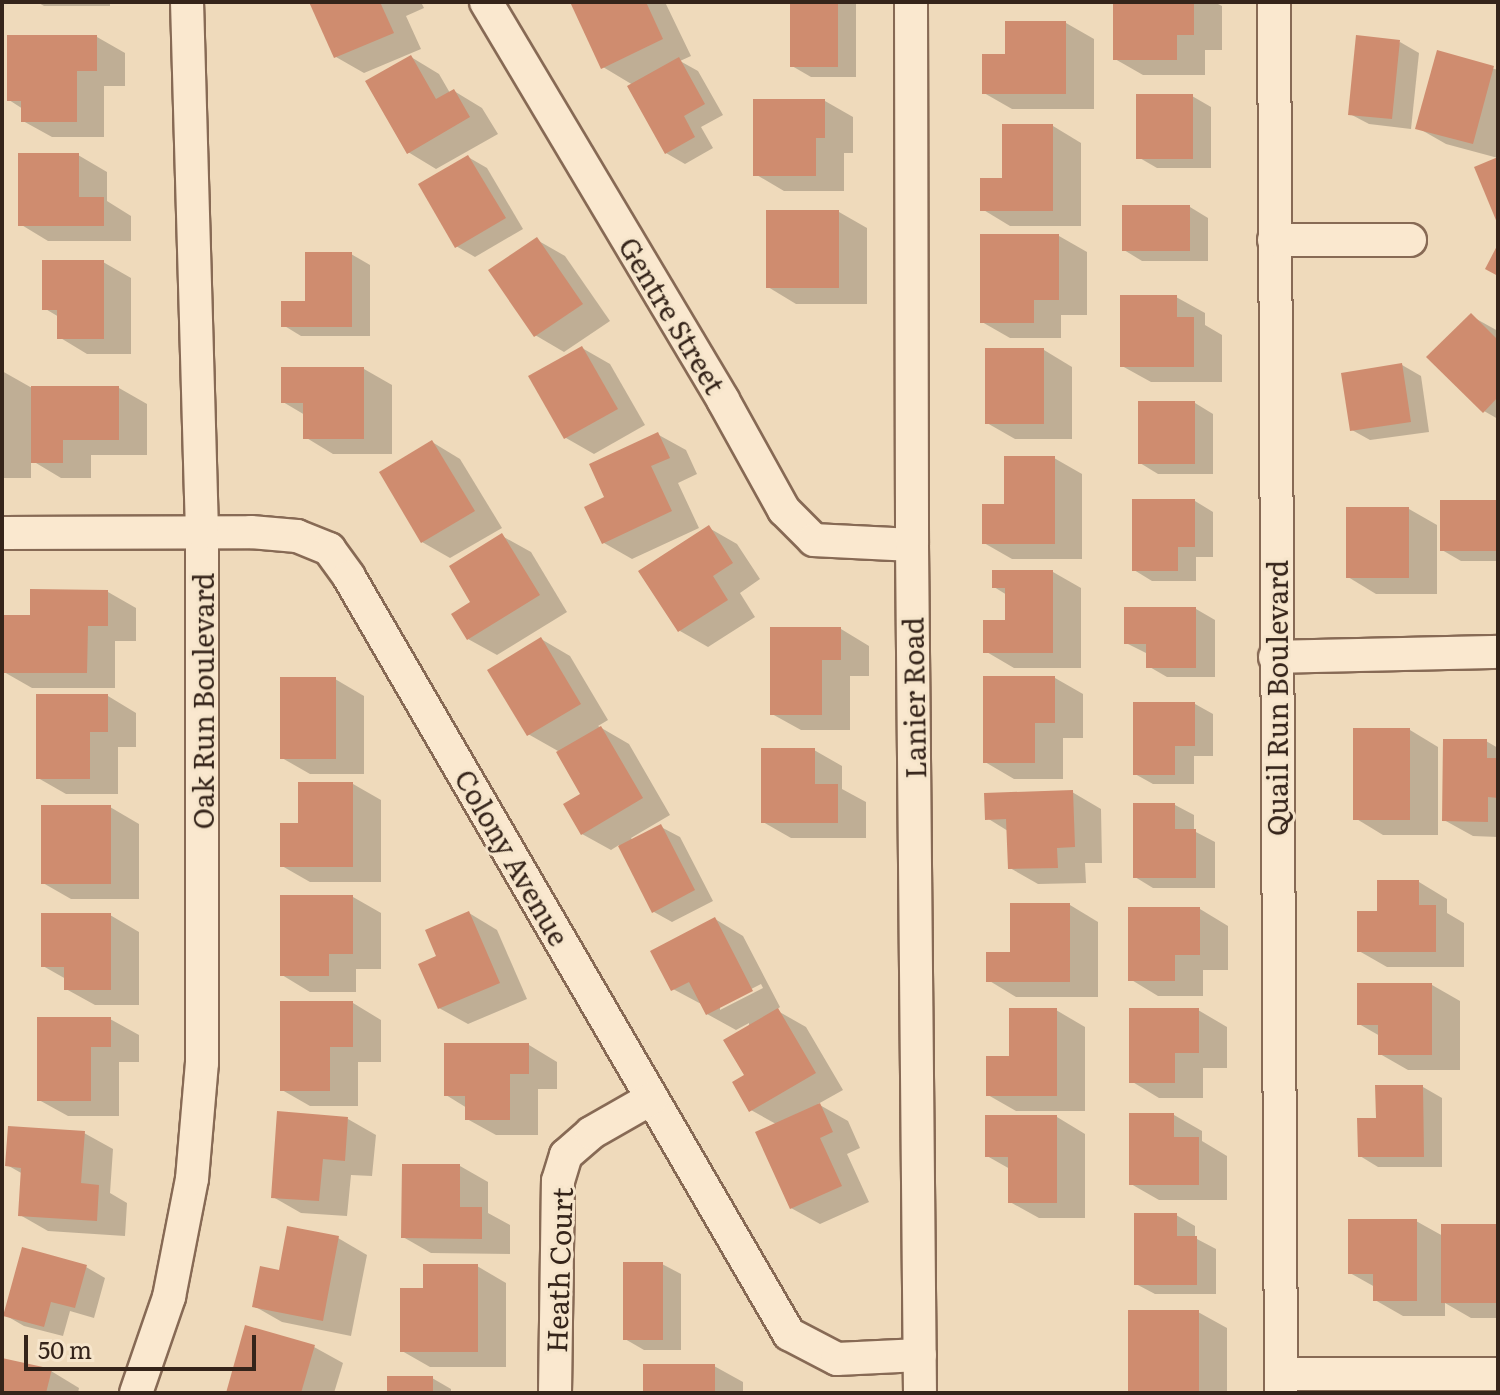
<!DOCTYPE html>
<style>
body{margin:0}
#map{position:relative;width:1500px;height:1395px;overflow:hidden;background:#efdabb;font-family:Literata,serif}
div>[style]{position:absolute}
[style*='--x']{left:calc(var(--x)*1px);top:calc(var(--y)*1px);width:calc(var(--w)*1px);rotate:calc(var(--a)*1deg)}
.shadow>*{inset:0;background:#0003}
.building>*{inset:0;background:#cf8c6f}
.roads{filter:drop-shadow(2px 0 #876a55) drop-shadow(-2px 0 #876a55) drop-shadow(0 2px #876a55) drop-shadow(0 -2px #876a55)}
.minor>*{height:32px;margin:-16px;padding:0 16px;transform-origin:16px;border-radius:16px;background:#fae8cf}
span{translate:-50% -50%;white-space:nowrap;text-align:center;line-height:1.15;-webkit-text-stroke:6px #f6e5cb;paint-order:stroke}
.street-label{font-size:28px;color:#35241a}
.frame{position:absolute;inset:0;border:4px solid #35241a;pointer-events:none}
.scale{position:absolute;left:24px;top:1335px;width:232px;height:36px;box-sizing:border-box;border:4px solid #35241a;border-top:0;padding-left:10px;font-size:24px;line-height:28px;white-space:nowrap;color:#35241a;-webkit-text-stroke:6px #f6e5cb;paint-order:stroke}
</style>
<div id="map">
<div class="shadow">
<i style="clip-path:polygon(37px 2px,110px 2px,110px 6px,44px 6px)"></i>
<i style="clip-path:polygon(311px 2px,421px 2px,424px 8px,406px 16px,421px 49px,364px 73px,336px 57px)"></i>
<i style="clip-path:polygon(572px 2px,665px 2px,691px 56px,680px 61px,698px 71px,723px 115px,701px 127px,713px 148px,685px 164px,666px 153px,633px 85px,603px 67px)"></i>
<i style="clip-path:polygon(792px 2px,856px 2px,856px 77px,811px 77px,792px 66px)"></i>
<i style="clip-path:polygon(1115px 2px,1214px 2px,1222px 6px,1222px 50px,1205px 50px,1205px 75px,1143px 75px,1115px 59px)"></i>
<i style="clip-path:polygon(1066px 23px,1094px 39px,1094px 109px,1012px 109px,984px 93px,1007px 56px)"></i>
<i style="clip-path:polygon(97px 37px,125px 53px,125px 86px,104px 86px,104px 137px,52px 137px,23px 121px,23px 109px,9px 100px)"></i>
<i style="clip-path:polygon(1400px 42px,1419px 53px,1411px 129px,1369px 124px,1350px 114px)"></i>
<i style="clip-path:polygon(1438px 53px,1498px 70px,1498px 158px,1446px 144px,1418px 128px)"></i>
<i style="clip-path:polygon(411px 57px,439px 74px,450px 93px,454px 91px,482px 108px,498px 134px,436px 169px,408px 152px)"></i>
<i style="clip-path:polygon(1192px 96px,1211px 107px,1211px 168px,1157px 168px,1138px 157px)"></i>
<i style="clip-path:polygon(825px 101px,853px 117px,853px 153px,844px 153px,844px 191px,784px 191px,755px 174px)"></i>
<i style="clip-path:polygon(1053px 126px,1081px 143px,1081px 226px,1010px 226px,982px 209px)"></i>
<i style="clip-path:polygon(78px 155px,107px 172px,107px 201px,131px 216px,131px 241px,48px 241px,20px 224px)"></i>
<i style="clip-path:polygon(468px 157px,487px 168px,523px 229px,475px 257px,456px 246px)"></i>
<i style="clip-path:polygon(1190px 207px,1208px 218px,1208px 261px,1142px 261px,1124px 250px)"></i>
<i style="clip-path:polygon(839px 212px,867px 228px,867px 304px,796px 304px,768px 287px)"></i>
<i style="clip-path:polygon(1059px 236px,1087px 252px,1087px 315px,1061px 315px,1061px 338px,1010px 338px,982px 322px)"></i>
<i style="clip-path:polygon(537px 240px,565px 256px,610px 321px,564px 352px,535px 335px)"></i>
<i style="clip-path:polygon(351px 254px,370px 265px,370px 336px,301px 336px,283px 325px)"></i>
<i style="clip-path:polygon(103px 262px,131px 278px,131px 354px,87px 354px,59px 337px,59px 317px,44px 308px)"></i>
<i style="clip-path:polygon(1176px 297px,1205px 313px,1205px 325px,1222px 335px,1222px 382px,1151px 382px,1122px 366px)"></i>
<i style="clip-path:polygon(1471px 316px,1498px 331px,1498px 419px,1484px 411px)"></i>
<i style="clip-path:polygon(582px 348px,610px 364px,645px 425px,594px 454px,566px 438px)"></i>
<i style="clip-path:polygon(1044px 350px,1072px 367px,1072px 439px,1015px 439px,987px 423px)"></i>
<i style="clip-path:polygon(1402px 365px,1421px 376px,1429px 432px,1370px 440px,1352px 430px)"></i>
<i style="clip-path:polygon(364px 369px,392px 385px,392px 454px,333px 454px,305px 437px,305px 415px,283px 402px)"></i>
<i style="clip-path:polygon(2px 371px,32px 388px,119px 388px,147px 404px,147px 455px,91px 455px,91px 478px,61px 478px,31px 460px,31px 478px,2px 478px)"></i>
<i style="clip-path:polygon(1195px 403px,1213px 414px,1213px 474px,1158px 474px,1140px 463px)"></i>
<i style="clip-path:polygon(657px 434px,686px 450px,697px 474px,678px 483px,699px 528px,632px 559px,604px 543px,607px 498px)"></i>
<i style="clip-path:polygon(432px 442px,460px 459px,502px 528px,450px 558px,422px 542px)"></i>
<i style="clip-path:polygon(1054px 458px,1082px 474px,1082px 559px,1012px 559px,984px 543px,1006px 506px)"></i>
<i style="clip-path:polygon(1195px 501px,1213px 512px,1213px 557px,1196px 557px,1196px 581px,1152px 581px,1134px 570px)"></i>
<i style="clip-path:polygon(1498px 502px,1498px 561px,1461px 561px,1442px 550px)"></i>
<i style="clip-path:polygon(1409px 509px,1437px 525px,1437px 594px,1376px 594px,1348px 577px)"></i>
<i style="clip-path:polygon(709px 528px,737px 544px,760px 579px,740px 593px,755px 617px,708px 647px,680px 631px)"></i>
<i style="clip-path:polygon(502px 536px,531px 552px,567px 612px,497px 655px,468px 639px,473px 603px)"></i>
<i style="clip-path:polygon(1053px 572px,1081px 588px,1081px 668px,1014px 668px,985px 651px,1007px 622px,1007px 595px,994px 587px)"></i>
<i style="clip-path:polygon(108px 592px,136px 608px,136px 641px,115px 641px,115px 688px,32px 688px,4px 672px,32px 617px)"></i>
<i style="clip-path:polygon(1196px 609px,1215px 620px,1215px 677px,1167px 677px,1148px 666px,1148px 654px,1126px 643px)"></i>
<i style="clip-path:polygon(841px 629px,869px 646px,869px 676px,850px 676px,850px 730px,801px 730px,772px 714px)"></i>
<i style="clip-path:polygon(541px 639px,570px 656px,608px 720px,598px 726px,629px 744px,670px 815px,631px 838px,633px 841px,661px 827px,680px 837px,713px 901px,672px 922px,654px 912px,619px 845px,611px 850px,582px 834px,583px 795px,558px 751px,528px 734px)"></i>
<i style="clip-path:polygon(1055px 678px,1083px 694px,1083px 738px,1063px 738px,1063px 779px,1014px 779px,985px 762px)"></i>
<i style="clip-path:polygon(335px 679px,364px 696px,364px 774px,310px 774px,282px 758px)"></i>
<i style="clip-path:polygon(108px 696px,136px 713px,136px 747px,118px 747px,118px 794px,66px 794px,38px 778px)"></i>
<i style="clip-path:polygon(1195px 704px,1213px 714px,1213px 756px,1194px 756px,1194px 784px,1153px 784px,1135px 774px)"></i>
<i style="clip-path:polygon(1410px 730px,1438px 747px,1438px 835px,1383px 835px,1355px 818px)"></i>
<i style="clip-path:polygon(1486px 741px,1498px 748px,1498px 837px,1473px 836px,1444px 820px)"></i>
<i style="clip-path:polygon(814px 750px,842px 766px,842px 789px,866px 802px,866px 838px,791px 838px,763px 822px)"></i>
<i style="clip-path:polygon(353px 784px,381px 800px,381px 882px,310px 882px,282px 866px,300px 825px)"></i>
<i style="clip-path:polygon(1072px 792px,1101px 809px,1102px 863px,1085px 863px,1086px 883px,1038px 884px,1010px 868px,1008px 831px,987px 818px)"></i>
<i style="clip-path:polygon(1175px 805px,1194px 815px,1194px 831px,1215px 842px,1215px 888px,1153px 888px,1135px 877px)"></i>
<i style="clip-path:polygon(110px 807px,139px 824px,139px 899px,71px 899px,43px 883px)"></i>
<i style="clip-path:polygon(1419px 882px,1447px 899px,1447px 913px,1464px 923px,1464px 967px,1387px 967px,1359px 951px)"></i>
<i style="clip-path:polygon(353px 897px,381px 913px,381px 969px,356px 969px,356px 992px,310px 992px,282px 975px)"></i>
<i style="clip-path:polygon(1070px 905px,1098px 922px,1098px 997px,1016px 997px,988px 980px,1012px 954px)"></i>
<i style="clip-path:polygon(1200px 909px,1228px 926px,1228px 970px,1203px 970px,1203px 996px,1158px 996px,1130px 979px)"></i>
<i style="clip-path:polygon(469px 913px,497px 930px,527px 999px,468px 1024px,439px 1008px)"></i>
<i style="clip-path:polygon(110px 915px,139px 932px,139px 1005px,95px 1005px,66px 989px,66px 979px,43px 966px)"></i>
<i style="clip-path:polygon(evenodd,715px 919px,743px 936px,780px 1007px,776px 1010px,806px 1027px,843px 1090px,818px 1104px,848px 1121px,860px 1148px,847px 1154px,869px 1202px,820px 1224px,791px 1208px,776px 1124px,751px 1110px,747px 1076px,749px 1023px,736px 1030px,707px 1014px,703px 1005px,673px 989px,715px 919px,761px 984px,763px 988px,720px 1010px,720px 1005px,761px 984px)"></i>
<i style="clip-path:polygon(1432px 985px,1460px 1001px,1460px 1070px,1408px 1070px,1380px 1054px,1380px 1036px,1359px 1024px)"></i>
<i style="clip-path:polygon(353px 1003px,381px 1020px,381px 1062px,358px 1062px,358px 1106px,310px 1106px,282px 1090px)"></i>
<i style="clip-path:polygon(1056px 1010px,1085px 1027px,1085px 1111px,1016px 1111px,988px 1095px,1011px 1058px)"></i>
<i style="clip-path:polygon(1198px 1010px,1227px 1027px,1227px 1068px,1203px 1068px,1203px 1098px,1159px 1098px,1131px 1081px)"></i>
<i style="clip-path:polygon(110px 1019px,139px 1035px,139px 1062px,119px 1062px,119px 1116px,68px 1116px,39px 1100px)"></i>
<i style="clip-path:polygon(529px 1045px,557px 1062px,557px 1089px,538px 1089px,538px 1135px,496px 1135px,467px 1119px,467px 1108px,446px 1095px)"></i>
<i style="clip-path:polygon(1423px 1087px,1442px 1098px,1442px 1167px,1378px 1167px,1360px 1156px,1378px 1120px)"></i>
<i style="clip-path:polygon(1174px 1115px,1202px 1131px,1202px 1141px,1227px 1156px,1227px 1200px,1159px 1200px,1131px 1184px)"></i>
<i style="clip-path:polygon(1057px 1117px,1085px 1134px,1085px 1218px,1039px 1218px,1010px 1202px,1010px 1169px,987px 1156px)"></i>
<i style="clip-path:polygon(348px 1119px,376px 1135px,372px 1176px,351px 1175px,347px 1216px,301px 1213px,273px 1197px)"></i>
<i style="clip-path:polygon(84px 1133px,113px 1149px,110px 1193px,127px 1203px,125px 1236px,48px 1231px,20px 1215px,23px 1174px,7px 1165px)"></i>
<i style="clip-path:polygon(460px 1166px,488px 1182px,488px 1213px,510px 1225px,510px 1254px,431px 1253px,403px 1237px)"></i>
<i style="clip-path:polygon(1176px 1215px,1195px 1226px,1195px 1238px,1216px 1249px,1216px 1294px,1155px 1294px,1136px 1284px)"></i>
<i style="clip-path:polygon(1416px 1221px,1443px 1236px,1498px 1226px,1498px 1318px,1471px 1318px,1445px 1303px,1445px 1316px,1403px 1316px,1375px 1300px,1375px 1287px,1350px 1273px)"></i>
<i style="clip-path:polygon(338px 1238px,367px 1255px,351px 1336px,282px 1322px,254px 1306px,280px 1272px)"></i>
<i style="clip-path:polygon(662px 1264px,681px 1274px,681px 1350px,644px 1350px,625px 1339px)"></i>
<i style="clip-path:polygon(477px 1266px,506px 1283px,506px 1367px,430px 1367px,402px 1351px,425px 1290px)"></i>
<i style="clip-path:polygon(86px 1267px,105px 1278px,94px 1318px,70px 1311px,63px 1336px,24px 1326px,5px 1315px)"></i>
<i style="clip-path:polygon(1198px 1312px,1227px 1328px,1227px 1393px,1130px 1391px)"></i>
<i style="clip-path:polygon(247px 1327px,314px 1347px,343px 1363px,334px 1393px,228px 1393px)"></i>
<i style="clip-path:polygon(2px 1360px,51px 1371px,79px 1388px,78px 1393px,2px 1393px)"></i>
<i style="clip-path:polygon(714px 1366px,743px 1382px,743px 1393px,645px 1393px)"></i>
<i style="clip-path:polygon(432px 1378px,451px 1389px,451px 1393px,389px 1393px)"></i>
</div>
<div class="building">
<i style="clip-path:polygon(309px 2px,380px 2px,394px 33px,334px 58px)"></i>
<i style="clip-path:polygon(570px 2px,646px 2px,663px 39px,601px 69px)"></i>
<i style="clip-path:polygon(790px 2px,838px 2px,838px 67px,790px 67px)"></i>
<i style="clip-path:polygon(1113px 2px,1194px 2px,1194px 35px,1177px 35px,1177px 60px,1113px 60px)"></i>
<i style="clip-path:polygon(1005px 21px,1066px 21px,1066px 94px,982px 94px,982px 54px,1005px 54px)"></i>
<i style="clip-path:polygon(7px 35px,97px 35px,97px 71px,77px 71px,77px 122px,21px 122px,21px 101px,7px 101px)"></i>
<i style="clip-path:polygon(1356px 35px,1400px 40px,1392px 119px,1348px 115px)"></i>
<i style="clip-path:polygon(1437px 50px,1494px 66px,1473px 144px,1415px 129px)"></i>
<i style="clip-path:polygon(411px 55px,436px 99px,454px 89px,470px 117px,407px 154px,365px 81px)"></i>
<i style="clip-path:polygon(679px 57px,705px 104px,684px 116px,695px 137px,665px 154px,627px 86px)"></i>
<i style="clip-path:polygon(1136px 94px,1193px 94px,1193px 159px,1136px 159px)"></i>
<i style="clip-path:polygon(753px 99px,825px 99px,825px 138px,816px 138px,816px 176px,753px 176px)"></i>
<i style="clip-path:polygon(1002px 124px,1053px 124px,1053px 211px,980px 211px,980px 178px,1002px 178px)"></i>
<i style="clip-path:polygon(18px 153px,79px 153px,79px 197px,104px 197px,104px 226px,18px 226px)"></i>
<i style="clip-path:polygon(468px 155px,506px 218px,455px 248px,418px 184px)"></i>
<i style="clip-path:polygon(1498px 157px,1498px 225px,1474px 167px)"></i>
<i style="clip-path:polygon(1122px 205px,1190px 205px,1190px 251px,1122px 251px)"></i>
<i style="clip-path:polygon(766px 210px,839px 210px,839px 288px,766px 288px)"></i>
<i style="clip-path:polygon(980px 234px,1059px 234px,1059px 300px,1034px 300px,1034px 323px,980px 323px)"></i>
<i style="clip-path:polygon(537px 237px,583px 304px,534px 337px,488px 270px)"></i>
<i style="clip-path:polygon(1498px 244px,1498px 276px,1485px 269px)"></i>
<i style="clip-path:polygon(305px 252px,352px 252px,352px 327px,281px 327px,281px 301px,305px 301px)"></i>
<i style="clip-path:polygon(42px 260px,104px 260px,104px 339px,57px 339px,57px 310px,42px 310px)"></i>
<i style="clip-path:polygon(1120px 295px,1177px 295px,1177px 317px,1194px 317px,1194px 367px,1120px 367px)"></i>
<i style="clip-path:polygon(1471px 313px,1498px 340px,1498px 397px,1483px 413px,1426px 357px)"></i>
<i style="clip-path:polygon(582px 346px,618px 409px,564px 439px,528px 376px)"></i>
<i style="clip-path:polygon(985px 348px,1044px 348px,1044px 424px,985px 424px)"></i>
<i style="clip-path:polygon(1402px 363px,1411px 422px,1350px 431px,1341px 373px)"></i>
<i style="clip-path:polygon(281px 367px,364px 367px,364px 439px,303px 439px,303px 403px,281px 403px)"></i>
<i style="clip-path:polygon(31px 386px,119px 386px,119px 440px,63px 440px,63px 463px,31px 463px)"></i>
<i style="clip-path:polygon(1138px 401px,1195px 401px,1195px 464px,1138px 464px)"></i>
<i style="clip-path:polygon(658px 432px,670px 458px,651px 466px,672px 511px,602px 544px,584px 507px,604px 497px,589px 464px)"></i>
<i style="clip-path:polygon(432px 440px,475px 511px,421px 543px,379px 472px)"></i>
<i style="clip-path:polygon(1004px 456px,1055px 456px,1055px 544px,982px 544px,982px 504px,1004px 504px)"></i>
<i style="clip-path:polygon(1132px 499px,1195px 499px,1195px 547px,1178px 547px,1178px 571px,1132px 571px)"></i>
<i style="clip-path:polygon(1440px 500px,1498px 500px,1498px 551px,1440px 551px)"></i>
<i style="clip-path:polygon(1346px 507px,1409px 507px,1409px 578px,1346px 578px)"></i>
<i style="clip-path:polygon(709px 525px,733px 563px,713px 576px,728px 600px,678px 632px,638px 571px)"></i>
<i style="clip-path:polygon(502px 533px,540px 595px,467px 640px,451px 614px,470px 602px,449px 566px)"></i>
<i style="clip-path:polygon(992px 570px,1053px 570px,1053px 653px,983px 653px,983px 620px,1005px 620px,1005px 588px,992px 588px)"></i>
<i style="clip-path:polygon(30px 589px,108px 590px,108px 626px,88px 626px,87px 673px,2px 673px,2px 615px,30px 615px)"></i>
<i style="clip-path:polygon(1124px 607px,1196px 607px,1196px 668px,1146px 668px,1146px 644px,1124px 644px)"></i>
<i style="clip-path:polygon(770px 627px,841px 627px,841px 660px,822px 660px,822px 715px,770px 715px)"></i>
<i style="clip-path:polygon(541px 637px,581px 704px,527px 736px,487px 670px)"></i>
<i style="clip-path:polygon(983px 676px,1055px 676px,1055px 723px,1035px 723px,1035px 763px,983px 763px)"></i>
<i style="clip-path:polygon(280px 677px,336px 677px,336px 759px,280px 759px)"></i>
<i style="clip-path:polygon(36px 694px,108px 694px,108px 732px,90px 732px,90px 779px,36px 779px)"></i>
<i style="clip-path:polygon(1133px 702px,1195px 702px,1195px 746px,1175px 746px,1175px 775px,1133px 775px)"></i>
<i style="clip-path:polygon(601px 726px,643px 798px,581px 835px,563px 804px,580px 794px,556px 752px)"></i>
<i style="clip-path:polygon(1353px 728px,1410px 728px,1410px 820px,1353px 820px)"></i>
<i style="clip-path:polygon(1443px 739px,1487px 739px,1487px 758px,1498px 758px,1498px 798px,1488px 797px,1488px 822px,1442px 821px)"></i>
<i style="clip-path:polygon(761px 748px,815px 748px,815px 784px,838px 784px,838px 823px,761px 823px)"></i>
<i style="clip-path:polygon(298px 782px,353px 782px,353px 867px,280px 867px,280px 823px,298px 823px)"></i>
<i style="clip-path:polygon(1073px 790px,1075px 847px,1057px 848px,1058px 868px,1008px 869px,1006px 819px,985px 820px,984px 793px)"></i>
<i style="clip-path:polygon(1133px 803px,1175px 803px,1175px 829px,1196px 829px,1196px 878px,1133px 878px)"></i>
<i style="clip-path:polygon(41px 805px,111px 805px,111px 884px,41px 884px)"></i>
<i style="clip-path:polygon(661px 824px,695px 890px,652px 913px,618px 846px)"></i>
<i style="clip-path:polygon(1377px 880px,1419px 880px,1419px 905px,1436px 905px,1436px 952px,1357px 952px,1357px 911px,1377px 911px)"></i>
<i style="clip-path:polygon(280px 895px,353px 895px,353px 954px,329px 954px,329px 976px,280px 976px)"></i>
<i style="clip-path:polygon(1010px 903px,1070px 903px,1070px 982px,986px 982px,986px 952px,1010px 952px)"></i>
<i style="clip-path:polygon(1128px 907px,1200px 907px,1200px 955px,1175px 955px,1175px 981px,1128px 981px)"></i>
<i style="clip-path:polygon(469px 911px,500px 983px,438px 1009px,418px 964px,436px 956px,425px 930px)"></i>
<i style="clip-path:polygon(41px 913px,111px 913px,111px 990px,64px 990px,64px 967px,41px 967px)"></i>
<i style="clip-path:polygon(715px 917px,753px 991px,706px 1015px,689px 982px,671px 991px,650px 951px)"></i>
<i style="clip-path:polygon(1357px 983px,1432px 983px,1432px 1055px,1378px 1055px,1378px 1025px,1357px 1025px)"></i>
<i style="clip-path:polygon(280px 1001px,353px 1001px,353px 1047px,330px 1047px,330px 1091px,280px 1091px)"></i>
<i style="clip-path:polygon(778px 1008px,816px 1073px,749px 1112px,732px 1082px,744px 1075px,723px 1040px)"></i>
<i style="clip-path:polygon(1009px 1008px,1057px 1008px,1057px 1096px,986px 1096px,986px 1056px,1009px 1056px)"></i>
<i style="clip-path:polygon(1129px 1008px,1199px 1008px,1199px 1053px,1175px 1053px,1175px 1083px,1129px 1083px)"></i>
<i style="clip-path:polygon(37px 1017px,111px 1017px,111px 1047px,91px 1047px,91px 1101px,37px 1101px)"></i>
<i style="clip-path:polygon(444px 1043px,529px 1043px,529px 1074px,510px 1074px,510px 1120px,465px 1120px,465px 1096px,444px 1096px)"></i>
<i style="clip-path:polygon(1375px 1085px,1423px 1085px,1424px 1157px,1358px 1157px,1357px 1118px,1376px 1118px)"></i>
<i style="clip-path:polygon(820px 1103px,833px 1132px,820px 1138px,842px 1186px,790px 1209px,755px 1132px)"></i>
<i style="clip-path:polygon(277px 1111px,348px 1117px,345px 1161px,323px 1159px,319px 1201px,271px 1198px)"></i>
<i style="clip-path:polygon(1129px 1113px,1174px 1113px,1174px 1137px,1199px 1137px,1199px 1185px,1129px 1185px)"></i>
<i style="clip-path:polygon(985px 1115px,1057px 1115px,1057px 1203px,1008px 1203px,1008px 1157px,985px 1157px)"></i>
<i style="clip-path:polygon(8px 1126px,85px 1131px,81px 1183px,99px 1185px,97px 1221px,18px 1216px,21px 1168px,5px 1166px)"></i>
<i style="clip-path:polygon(402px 1164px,460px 1164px,460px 1207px,482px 1207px,482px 1239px,401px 1238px)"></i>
<i style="clip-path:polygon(1134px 1213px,1177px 1213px,1177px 1236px,1197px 1236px,1197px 1285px,1134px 1285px)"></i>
<i style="clip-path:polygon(1348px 1219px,1417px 1219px,1417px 1301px,1373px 1301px,1373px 1274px,1348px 1274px)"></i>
<i style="clip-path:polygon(1441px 1224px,1498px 1224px,1498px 1303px,1441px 1303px)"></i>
<i style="clip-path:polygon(287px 1226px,339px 1236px,323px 1321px,252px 1307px,260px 1266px,279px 1270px)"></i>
<i style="clip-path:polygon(22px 1247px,87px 1265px,75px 1308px,51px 1302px,44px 1327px,3px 1316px)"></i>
<i style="clip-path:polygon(623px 1262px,663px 1262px,663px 1340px,623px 1340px)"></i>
<i style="clip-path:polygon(423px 1264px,478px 1264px,478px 1352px,400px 1352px,400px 1288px,423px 1288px)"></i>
<i style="clip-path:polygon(1128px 1310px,1199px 1310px,1199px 1392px,1128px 1392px)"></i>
<i style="clip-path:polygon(245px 1325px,315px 1345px,301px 1393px,226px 1393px)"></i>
<i style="clip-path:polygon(2px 1358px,52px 1369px,46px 1393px,2px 1393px)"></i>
<i style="clip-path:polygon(643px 1364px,715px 1364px,715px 1393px,643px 1393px)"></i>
<i style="clip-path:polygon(387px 1376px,433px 1376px,433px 1393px,387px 1393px)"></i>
</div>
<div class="roads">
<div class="minor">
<i style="--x:486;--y:2;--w:463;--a:59.2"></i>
<i style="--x:723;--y:400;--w:126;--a:61"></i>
<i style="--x:784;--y:510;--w:42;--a:45"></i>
<i style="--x:814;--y:540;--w:98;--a:2.9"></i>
<i style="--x:911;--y:2;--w:543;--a:89.89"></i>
<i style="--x:912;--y:545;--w:848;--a:89.46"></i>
<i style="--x:1274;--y:2;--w:1391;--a:89.71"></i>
<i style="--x:1274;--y:240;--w:136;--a:0"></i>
<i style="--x:2;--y:533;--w:249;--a:-0.2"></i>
<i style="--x:251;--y:532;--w:46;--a:5"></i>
<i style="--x:297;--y:536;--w:35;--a:22"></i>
<i style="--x:329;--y:549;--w:34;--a:54"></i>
<i style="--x:349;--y:577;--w:876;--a:59.83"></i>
<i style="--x:789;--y:1334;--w:54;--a:27.5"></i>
<i style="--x:837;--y:1359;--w:83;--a:-2.8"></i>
<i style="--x:1275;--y:657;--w:223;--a:-1.3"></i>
<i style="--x:1281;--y:1374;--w:217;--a:0"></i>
<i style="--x:136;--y:1393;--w:102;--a:-71"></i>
<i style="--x:169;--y:1297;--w:120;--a:-79"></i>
<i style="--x:192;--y:1179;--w:116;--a:-85.1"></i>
<i style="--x:202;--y:1063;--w:531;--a:-90"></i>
<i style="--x:202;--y:532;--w:530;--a:-91.62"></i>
<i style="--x:555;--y:1393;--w:212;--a:-89.2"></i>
<i style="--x:558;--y:1181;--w:27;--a:-73"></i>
<i style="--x:566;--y:1155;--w:33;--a:-41"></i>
<i style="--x:591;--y:1133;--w:70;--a:-29.8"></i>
</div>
</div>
<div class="street-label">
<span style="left:673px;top:315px;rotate:59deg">Gentre Street</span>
<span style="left:913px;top:698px;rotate:-91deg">Lanier Road</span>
<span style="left:1276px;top:698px;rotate:-90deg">Quail Run Boulevard</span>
<span style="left:202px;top:701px;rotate:-90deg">Oak Run Boulevard</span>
<span style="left:513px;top:857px;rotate:60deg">Colony Avenue</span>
<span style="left:558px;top:1270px;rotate:-88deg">Heath Court</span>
</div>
<div class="frame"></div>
<div class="scale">50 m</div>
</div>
